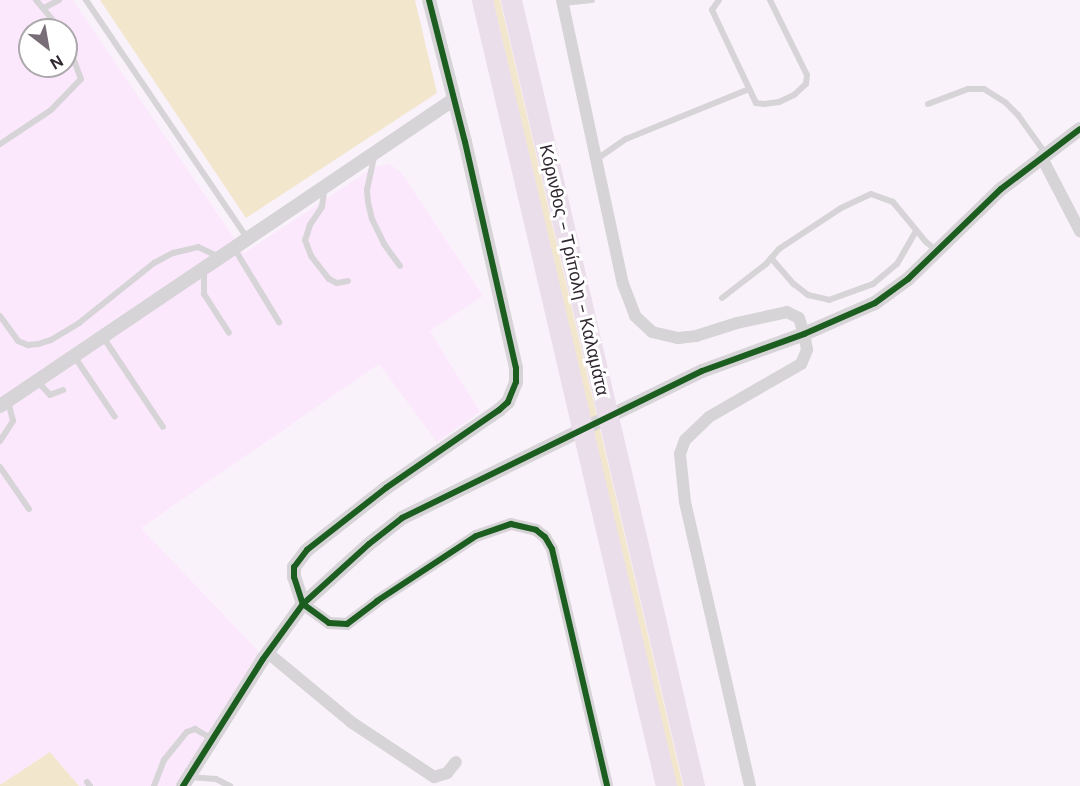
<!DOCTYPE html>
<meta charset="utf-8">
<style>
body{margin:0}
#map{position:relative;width:1080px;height:786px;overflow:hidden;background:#faf2fa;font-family:"DM Sans",sans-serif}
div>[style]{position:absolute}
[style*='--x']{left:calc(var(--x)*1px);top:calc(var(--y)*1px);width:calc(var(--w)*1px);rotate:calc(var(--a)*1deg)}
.built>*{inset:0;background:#fce8fc}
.green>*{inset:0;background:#f2e6cc}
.service>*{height:6px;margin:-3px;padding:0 3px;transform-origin:3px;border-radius:3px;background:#d6d4d6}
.minor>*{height:12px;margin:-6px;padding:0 6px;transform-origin:6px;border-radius:6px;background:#d6d4d6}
.tertiary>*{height:14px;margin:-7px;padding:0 7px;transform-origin:7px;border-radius:7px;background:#d6d4d6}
.motorway>*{height:21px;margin:-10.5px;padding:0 10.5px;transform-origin:10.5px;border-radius:10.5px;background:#ebdeeb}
.cycleway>*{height:6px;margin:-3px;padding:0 3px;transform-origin:3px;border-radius:3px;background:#1b5e20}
span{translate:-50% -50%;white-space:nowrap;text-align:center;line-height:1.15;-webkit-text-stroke:6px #fff;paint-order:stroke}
.street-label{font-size:18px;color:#302731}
.north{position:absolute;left:18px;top:18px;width:60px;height:60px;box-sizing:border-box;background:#fff;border:2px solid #aca9ad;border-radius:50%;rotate:149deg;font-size:16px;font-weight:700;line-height:24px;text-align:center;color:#302731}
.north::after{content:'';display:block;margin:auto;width:21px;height:27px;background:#776e77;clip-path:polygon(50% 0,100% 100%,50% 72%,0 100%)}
</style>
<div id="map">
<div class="built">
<i style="clip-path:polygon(evenodd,0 0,73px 0,244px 253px,374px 167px,389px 164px,401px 172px,483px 296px,430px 331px,480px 412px,437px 442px,379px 364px,141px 528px,259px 652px,176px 786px,79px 786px,50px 752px,0 785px,0 0,30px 30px,66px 30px,66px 66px,30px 66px,30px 30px)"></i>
</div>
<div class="green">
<i style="clip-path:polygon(100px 0,415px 0,437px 93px,246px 218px)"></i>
<i style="clip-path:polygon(493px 0,500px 0,683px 786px,676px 786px)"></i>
<i style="clip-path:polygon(50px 752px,79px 786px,0 786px,0 785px)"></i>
</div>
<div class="service">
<i style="--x:36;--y:0;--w:39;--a:50"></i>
<i style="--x:86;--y:0;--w:287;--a:55.9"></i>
<i style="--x:719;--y:0;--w:12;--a:125"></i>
<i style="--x:712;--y:10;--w:103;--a:64.7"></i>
<i style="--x:756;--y:103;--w:8;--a:7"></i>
<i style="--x:764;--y:104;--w:15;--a:-8"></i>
<i style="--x:779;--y:102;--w:17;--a:-25"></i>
<i style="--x:794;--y:95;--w:16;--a:-43"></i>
<i style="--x:806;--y:84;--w:9;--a:-84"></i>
<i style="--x:807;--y:75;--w:84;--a:-116.3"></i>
<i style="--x:563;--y:3;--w:29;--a:-6"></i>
<i style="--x:44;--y:8;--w:17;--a:-28"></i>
<i style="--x:928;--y:104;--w:43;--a:-20.6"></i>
<i style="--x:968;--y:89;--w:16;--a:0"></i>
<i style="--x:984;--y:89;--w:26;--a:32"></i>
<i style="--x:1006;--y:103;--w:17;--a:45"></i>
<i style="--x:1018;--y:115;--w:47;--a:54.6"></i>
<i style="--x:0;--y:144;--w:61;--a:-33.7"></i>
<i style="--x:51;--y:110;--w:43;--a:-45.9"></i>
<i style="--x:81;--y:79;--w:43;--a:-110.6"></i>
<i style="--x:374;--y:157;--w:34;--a:102"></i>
<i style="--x:367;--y:190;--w:12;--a:85"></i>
<i style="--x:368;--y:202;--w:17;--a:77"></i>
<i style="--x:372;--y:219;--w:28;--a:64"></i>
<i style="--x:384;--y:244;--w:27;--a:54"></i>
<i style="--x:597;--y:159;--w:35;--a:-35"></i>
<i style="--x:626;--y:139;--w:133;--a:-22.1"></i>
<i style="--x:325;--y:187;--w:20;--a:99"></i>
<i style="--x:322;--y:207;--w:22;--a:124"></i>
<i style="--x:310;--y:225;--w:16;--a:108"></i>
<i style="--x:305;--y:240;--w:17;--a:69"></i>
<i style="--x:311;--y:256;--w:29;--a:52"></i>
<i style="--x:329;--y:279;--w:9;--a:27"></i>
<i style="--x:337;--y:283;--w:11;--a:-10"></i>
<i style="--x:234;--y:248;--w:87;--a:58.7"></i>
<i style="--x:771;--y:258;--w:35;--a:49"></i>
<i style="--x:794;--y:284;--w:18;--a:38"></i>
<i style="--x:808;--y:295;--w:22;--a:13"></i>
<i style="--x:829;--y:300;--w:47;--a:-20"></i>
<i style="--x:873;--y:284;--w:31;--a:-40"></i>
<i style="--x:897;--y:264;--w:38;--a:-60"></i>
<i style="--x:204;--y:269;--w:25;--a:90"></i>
<i style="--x:204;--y:294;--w:46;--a:57.3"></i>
<i style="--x:722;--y:298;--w:56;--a:-37.7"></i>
<i style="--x:766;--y:264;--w:20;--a:-49"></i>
<i style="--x:779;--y:249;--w:74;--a:-33.5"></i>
<i style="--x:841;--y:208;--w:33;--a:-25"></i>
<i style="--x:871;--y:194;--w:23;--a:20"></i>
<i style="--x:893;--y:202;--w:52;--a:50.5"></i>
<i style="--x:926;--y:242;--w:13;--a:39"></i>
<i style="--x:0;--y:316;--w:31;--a:54"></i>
<i style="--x:18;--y:341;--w:11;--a:22"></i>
<i style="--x:28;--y:345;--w:10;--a:-6"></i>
<i style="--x:38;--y:344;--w:14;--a:-17"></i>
<i style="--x:51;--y:340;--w:33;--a:-31"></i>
<i style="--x:79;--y:323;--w:96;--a:-38.7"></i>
<i style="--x:154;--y:263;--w:21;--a:-28"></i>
<i style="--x:173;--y:253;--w:26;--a:-13"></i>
<i style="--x:198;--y:247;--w:23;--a:25"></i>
<i style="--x:103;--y:337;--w:108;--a:56.3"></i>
<i style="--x:74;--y:356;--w:73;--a:56.1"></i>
<i style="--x:37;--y:381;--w:19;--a:47"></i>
<i style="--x:50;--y:395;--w:14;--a:-21"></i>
<i style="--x:0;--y:441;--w:24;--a:-57"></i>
<i style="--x:13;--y:421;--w:21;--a:-104"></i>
<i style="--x:0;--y:467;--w:51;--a:55.4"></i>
<i style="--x:189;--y:777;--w:27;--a:4"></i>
<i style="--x:216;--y:779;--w:16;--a:27"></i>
<i style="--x:87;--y:782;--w:5;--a:53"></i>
<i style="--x:154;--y:786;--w:28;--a:-69"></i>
<i style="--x:164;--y:760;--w:36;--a:-51"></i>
<i style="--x:187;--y:732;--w:9;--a:-21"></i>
<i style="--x:195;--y:729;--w:20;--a:30"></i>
</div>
<div class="minor">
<i style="--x:562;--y:0;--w:290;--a:77.9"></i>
<i style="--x:623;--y:284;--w:34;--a:69"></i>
<i style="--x:635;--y:316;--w:23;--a:43"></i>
<i style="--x:652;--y:332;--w:27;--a:13"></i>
<i style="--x:678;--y:338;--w:18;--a:-6"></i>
<i style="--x:696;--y:336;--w:43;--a:-17.6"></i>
<i style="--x:737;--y:323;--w:51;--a:-12.4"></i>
<i style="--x:787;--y:312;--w:13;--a:27"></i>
<i style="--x:799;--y:318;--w:17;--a:73"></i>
<i style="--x:804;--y:334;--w:16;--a:79"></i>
<i style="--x:807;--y:350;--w:15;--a:113"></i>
<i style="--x:801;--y:364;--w:106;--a:150.1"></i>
<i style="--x:709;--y:417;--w:33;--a:136"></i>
<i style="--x:685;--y:440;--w:15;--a:110"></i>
<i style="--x:680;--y:454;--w:48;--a:84.1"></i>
<i style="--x:685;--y:502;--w:291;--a:77.1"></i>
<i style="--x:1041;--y:156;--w:85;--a:62.5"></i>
<i style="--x:303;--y:604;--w:32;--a:36"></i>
<i style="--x:329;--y:623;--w:18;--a:3"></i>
<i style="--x:347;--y:624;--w:38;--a:-37"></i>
<i style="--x:377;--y:601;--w:118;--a:-33.3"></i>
<i style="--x:476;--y:536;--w:37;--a:-19"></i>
<i style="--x:511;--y:524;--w:26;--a:13"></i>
<i style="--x:536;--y:530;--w:11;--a:38"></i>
<i style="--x:545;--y:537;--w:14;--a:60"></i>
<i style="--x:552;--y:549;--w:243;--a:76.9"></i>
<i style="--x:268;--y:653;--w:108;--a:39.7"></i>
<i style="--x:351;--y:722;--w:100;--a:33.5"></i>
<i style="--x:434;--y:777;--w:14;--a:-17"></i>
<i style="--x:447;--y:773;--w:14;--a:-51"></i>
</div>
<div class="tertiary">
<i style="--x:0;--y:406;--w:547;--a:-34.04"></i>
<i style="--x:303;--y:604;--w:28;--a:-108"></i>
<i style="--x:294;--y:577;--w:10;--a:-90"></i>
<i style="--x:294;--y:567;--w:21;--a:-53"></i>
<i style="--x:307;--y:550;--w:100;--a:-38.1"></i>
<i style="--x:386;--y:488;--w:137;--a:-34.6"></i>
<i style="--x:499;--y:410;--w:12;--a:-42"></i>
<i style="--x:508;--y:402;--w:22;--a:-68"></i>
<i style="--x:516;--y:382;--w:14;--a:-90"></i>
<i style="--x:516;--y:368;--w:232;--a:-102.7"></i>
<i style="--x:465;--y:142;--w:146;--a:-104.2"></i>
<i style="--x:183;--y:786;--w:150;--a:-57.8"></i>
<i style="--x:263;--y:659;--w:68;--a:-54"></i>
<i style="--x:303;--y:604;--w:89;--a:-42.3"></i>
<i style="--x:369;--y:544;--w:42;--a:-38.2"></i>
<i style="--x:402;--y:518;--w:334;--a:-26.1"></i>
<i style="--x:702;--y:371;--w:109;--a:-19.9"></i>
<i style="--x:804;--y:334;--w:77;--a:-23.6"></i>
<i style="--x:875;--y:303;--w:41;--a:-36"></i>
<i style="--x:908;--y:279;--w:129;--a:-44.1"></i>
<i style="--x:1001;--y:189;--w:99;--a:-37.2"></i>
</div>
<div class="motorway">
<i style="--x:482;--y:0;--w:807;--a:76.82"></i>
<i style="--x:511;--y:0;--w:807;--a:76.89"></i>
</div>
<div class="cycleway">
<i style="--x:429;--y:0;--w:146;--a:75.8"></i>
<i style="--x:465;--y:142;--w:232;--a:77.3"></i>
<i style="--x:516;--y:368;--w:14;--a:90"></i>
<i style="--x:516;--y:382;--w:22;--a:112"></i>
<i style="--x:508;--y:402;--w:12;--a:138"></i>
<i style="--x:499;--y:410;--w:137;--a:145.4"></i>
<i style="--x:386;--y:488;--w:100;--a:141.9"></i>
<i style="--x:307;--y:550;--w:21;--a:127"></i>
<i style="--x:294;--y:567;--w:10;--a:90"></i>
<i style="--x:294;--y:577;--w:28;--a:72"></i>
<i style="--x:303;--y:604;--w:32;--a:36"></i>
<i style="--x:329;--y:623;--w:18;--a:3"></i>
<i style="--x:347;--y:624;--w:38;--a:-37"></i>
<i style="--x:377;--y:601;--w:118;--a:-33.3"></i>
<i style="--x:476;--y:536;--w:37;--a:-19"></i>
<i style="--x:511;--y:524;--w:26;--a:13"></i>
<i style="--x:536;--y:530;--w:11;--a:38"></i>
<i style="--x:545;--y:537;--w:14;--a:60"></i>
<i style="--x:552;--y:549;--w:243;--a:76.9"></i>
<i style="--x:183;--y:786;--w:150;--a:-57.8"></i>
<i style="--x:263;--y:659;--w:68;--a:-54"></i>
<i style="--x:303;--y:604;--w:89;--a:-42.3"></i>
<i style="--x:369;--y:544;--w:42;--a:-38.2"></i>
<i style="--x:402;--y:518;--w:334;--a:-26.1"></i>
<i style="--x:702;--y:371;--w:109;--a:-19.9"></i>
<i style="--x:804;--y:334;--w:77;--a:-23.6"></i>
<i style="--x:875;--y:303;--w:41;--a:-36"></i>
<i style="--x:908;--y:279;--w:129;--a:-44.1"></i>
<i style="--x:1001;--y:189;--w:99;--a:-37.2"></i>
</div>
<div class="street-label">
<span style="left:574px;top:270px;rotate:77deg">Κόρινθος - Τρίπολη - Καλαμάτα</span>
</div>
<div class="north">N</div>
</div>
